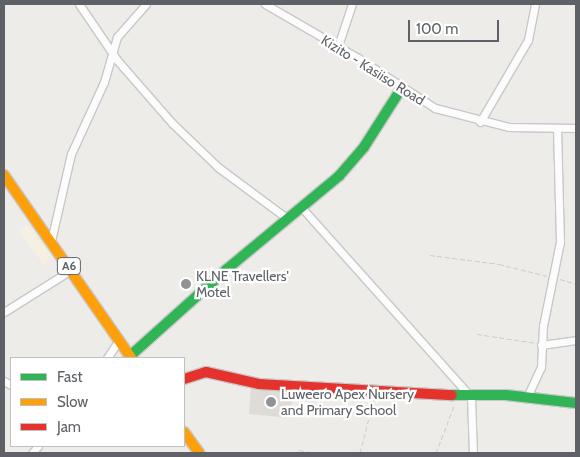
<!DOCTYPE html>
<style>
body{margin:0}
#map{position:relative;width:580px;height:457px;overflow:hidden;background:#edece8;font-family:Cabin,sans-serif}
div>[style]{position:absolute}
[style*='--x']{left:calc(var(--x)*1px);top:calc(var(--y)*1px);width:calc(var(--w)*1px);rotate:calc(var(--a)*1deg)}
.commercial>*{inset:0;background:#f5f0e2}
.education>*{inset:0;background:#dfdcd8}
.path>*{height:1px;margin-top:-0.5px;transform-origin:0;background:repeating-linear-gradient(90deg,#cacecb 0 5px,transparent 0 7.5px)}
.roads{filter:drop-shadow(1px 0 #c7c8c8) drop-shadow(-1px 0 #c7c8c8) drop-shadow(0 1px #c7c8c8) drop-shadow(0 -1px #c7c8c8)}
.street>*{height:7px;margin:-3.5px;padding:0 3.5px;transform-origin:3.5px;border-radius:3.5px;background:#fcfcfc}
.fast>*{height:10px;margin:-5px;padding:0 5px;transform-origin:5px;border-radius:5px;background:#30b455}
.slow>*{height:10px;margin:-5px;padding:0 5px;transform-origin:5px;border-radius:5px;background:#ff9f0a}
.jam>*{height:10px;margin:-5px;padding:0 5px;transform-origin:5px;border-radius:5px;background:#e5322d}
.dots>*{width:14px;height:14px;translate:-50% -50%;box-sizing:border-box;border:2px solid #fff;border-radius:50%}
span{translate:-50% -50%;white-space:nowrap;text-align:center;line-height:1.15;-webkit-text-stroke:4.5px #fff;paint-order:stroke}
.shield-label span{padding:1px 4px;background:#fff;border:1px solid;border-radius:4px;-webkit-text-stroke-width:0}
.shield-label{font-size:12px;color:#5e6266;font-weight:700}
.street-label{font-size:14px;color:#5e6266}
.poi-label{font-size:14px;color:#5e6266}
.left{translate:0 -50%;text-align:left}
.frame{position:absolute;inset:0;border:5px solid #5e6266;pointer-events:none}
.legend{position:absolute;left:10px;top:357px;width:175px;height:90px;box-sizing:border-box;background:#fff;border:1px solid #bfc0c2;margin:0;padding:6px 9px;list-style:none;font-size:15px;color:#5e6266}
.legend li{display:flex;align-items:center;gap:10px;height:25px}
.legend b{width:25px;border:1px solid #bfc0c2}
.scale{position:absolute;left:408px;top:20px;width:91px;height:22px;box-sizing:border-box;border:2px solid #5e6266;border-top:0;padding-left:6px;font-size:15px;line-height:18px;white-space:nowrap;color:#5e6266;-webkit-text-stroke:4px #fff;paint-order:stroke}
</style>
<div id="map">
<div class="commercial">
<i style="clip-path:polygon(28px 225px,50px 255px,45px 266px,19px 232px)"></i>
</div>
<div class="education">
<i style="clip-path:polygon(251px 386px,293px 390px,290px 418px,249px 414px)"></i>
</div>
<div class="path">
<i style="--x:430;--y:255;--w:70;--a:7.4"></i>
<i style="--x:499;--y:264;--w:49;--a:14"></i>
<i style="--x:560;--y:279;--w:17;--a:17"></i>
<i style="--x:477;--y:334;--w:60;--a:8.7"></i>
<i style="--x:299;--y:450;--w:15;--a:11"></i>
<i style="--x:360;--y:453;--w:57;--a:-75.7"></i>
<i style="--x:436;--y:453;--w:53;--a:-69.2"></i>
</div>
<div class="roads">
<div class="street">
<i style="--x:79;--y:4;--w:68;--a:55.8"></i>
<i style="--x:117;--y:60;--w:84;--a:48.9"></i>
<i style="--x:172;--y:123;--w:65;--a:43.8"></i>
<i style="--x:219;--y:168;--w:86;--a:36.5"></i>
<i style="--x:265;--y:4;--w:108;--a:30.1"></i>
<i style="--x:358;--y:58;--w:92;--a:33"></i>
<i style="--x:435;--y:108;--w:76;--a:14.4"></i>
<i style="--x:509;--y:127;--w:67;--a:0.9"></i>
<i style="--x:338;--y:46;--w:44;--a:-71.6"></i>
<i style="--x:480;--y:122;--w:95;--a:-59.7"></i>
<i style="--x:528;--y:40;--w:37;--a:-79"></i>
<i style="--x:302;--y:208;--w:254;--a:48.2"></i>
<i style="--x:471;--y:397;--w:56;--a:88"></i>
<i style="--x:51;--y:241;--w:89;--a:-77.1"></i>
<i style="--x:71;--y:154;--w:79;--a:-65.4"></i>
<i style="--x:104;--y:82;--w:47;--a:-73.9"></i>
<i style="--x:117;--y:37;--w:44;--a:-48.7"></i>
<i style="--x:4;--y:312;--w:79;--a:-32.1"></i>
<i style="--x:541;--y:345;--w:35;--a:-8"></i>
<i style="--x:107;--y:358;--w:22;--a:-56"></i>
<i style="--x:4;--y:381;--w:8;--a:30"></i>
<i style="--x:527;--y:397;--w:33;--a:-65"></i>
<i style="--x:541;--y:367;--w:41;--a:-87.2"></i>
<i style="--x:543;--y:326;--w:86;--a:-78.6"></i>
<i style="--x:560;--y:242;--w:113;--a:-91.5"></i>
<i style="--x:32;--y:453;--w:9;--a:-49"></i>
</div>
<div class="fast">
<i style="--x:130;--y:356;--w:130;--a:-41.9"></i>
<i style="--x:227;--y:269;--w:146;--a:-39.7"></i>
<i style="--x:339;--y:176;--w:38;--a:-49"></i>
<i style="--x:364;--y:147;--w:69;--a:-57.5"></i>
<i style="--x:452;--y:395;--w:54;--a:0"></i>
<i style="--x:506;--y:395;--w:70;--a:6.5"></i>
</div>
<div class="slow">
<i style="--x:4;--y:175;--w:223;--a:55.2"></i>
<i style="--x:184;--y:432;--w:26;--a:54"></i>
</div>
<div class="jam">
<i style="--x:184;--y:379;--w:23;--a:-18"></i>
<i style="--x:206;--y:372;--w:54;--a:12.8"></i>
<i style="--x:259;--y:384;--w:193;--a:3.3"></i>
</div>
</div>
<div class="dots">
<i style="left:186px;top:284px;background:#909294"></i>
<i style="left:271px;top:402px;background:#909294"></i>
</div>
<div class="shield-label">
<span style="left:69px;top:266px">A6</span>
</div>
<div class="street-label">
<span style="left:373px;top:70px;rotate:32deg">Kizito - Kasiiso Road</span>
</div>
<div class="poi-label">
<span class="left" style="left:196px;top:284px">KLNE Travellers'<br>Motel</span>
<span class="left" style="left:281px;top:402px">Luweero Apex Nursery<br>and Primary School</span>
</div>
<div class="frame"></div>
<ul class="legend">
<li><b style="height:6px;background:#30b455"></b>Fast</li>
<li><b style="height:6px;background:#ff9f0a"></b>Slow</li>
<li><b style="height:6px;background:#e5322d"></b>Jam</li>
</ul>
<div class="scale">100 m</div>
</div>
